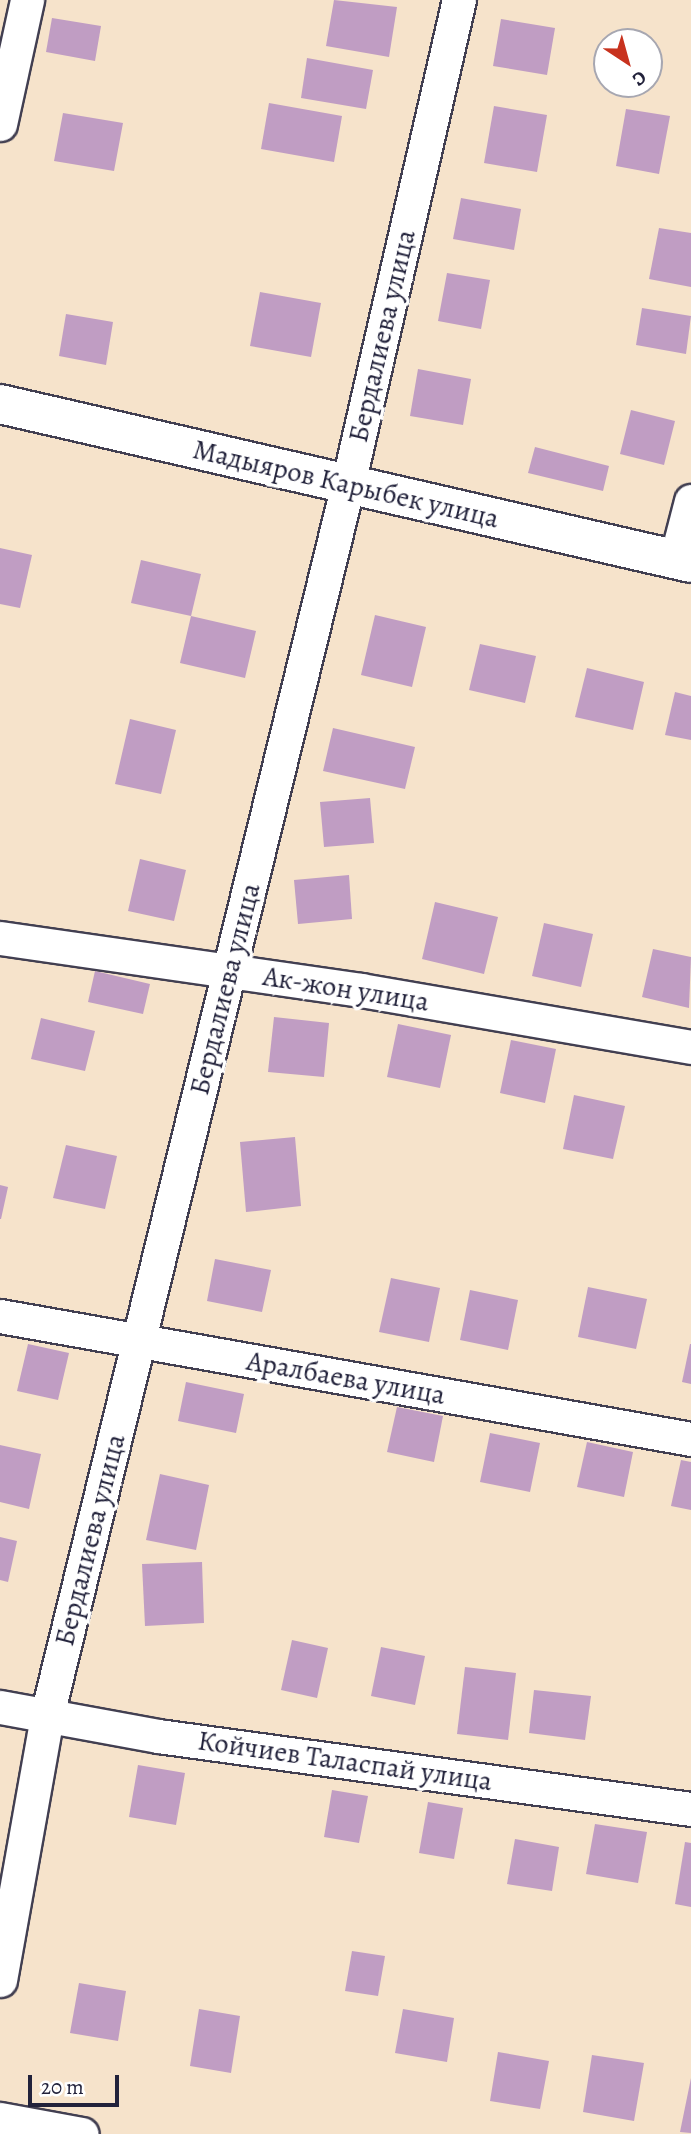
<!DOCTYPE html>
<meta charset="utf-8">
<style>
body{margin:0}
#map{position:relative;width:691px;height:2134px;overflow:hidden;background:#f6e3cb;font-family:Alegreya,serif}
div>[style]{position:absolute}
[style*='--x']{left:calc(var(--x)*1px);top:calc(var(--y)*1px);width:calc(var(--w)*1px);rotate:calc(var(--a)*1deg)}
.building>*{inset:0;background:#c09dc3}
.roads{filter:drop-shadow(2px 0 #423f51) drop-shadow(-2px 0 #423f51) drop-shadow(0 2px #423f51) drop-shadow(0 -2px #423f51)}
.street>*{height:33px;margin:-16.5px;padding:0 16.5px;transform-origin:16.5px;border-radius:16.5px;background:#fff}
.secondary>*{height:38px;margin:-19px;padding:0 19px;transform-origin:19px;border-radius:19px;background:#fff}
span{translate:-50% -50%;white-space:nowrap;text-align:center;line-height:1.15;-webkit-text-stroke:7px #fff;paint-order:stroke}
.street-label{font-size:28px;color:#22223b}
.north{position:absolute;left:593px;top:28px;width:70px;height:70px;box-sizing:border-box;background:#fff;border:2px solid #a7a7b1;border-radius:50%;rotate:144deg;font-size:19px;font-weight:700;line-height:28px;text-align:center;color:#22223b}
.north::after{content:'';display:block;margin:auto;width:24px;height:32px;background:#c8321e;clip-path:polygon(50% 0,100% 100%,50% 72%,0 100%)}
.scale{position:absolute;left:28px;top:2075px;width:91px;height:32px;box-sizing:border-box;border:4px solid #22223b;border-top:0;padding-left:9px;font-size:21px;line-height:24px;white-space:nowrap;color:#22223b;-webkit-text-stroke:5px #fff;paint-order:stroke}
</style>
<div id="map">
<div class="building">
<i style="clip-path:polygon(334px 0,397px 7px,389px 57px,326px 46px)"></i>
<i style="clip-path:polygon(52px 18px,101px 26px,95px 61px,46px 52px)"></i>
<i style="clip-path:polygon(501px 19px,555px 28px,547px 75px,493px 66px)"></i>
<i style="clip-path:polygon(307px 58px,373px 70px,366px 109px,301px 98px)"></i>
<i style="clip-path:polygon(269px 103px,342px 116px,334px 162px,261px 149px)"></i>
<i style="clip-path:polygon(494px 106px,547px 115px,537px 172px,484px 163px)"></i>
<i style="clip-path:polygon(626px 109px,670px 116px,659px 174px,616px 166px)"></i>
<i style="clip-path:polygon(63px 113px,123px 123px,114px 171px,54px 161px)"></i>
<i style="clip-path:polygon(461px 198px,521px 209px,514px 250px,453px 239px)"></i>
<i style="clip-path:polygon(659px 228px,691px 233px,691px 287px,649px 279px)"></i>
<i style="clip-path:polygon(447px 273px,490px 280px,481px 329px,438px 321px)"></i>
<i style="clip-path:polygon(260px 292px,321px 303px,311px 357px,250px 346px)"></i>
<i style="clip-path:polygon(642px 308px,691px 316px,686px 354px,636px 345px)"></i>
<i style="clip-path:polygon(66px 314px,113px 322px,106px 365px,59px 356px)"></i>
<i style="clip-path:polygon(418px 369px,471px 379px,463px 425px,410px 416px)"></i>
<i style="clip-path:polygon(631px 410px,675px 421px,664px 465px,620px 454px)"></i>
<i style="clip-path:polygon(535px 447px,609px 466px,603px 491px,528px 473px)"></i>
<i style="clip-path:polygon(0 548px,32px 555px,20px 608px,0 604px)"></i>
<i style="clip-path:polygon(141px 560px,201px 574px,191px 616px,131px 603px)"></i>
<i style="clip-path:polygon(375px 615px,426px 627px,412px 687px,361px 675px)"></i>
<i style="clip-path:polygon(191px 616px,256px 631px,245px 678px,180px 663px)"></i>
<i style="clip-path:polygon(480px 644px,536px 656px,525px 703px,469px 690px)"></i>
<i style="clip-path:polygon(587px 668px,644px 682px,633px 730px,575px 717px)"></i>
<i style="clip-path:polygon(675px 692px,691px 696px,691px 740px,665px 735px)"></i>
<i style="clip-path:polygon(130px 719px,176px 730px,161px 794px,115px 784px)"></i>
<i style="clip-path:polygon(333px 728px,415px 747px,405px 789px,323px 771px)"></i>
<i style="clip-path:polygon(370px 798px,374px 843px,324px 847px,320px 802px)"></i>
<i style="clip-path:polygon(140px 859px,186px 870px,174px 921px,128px 911px)"></i>
<i style="clip-path:polygon(349px 875px,352px 919px,298px 924px,294px 880px)"></i>
<i style="clip-path:polygon(435px 902px,498px 917px,484px 974px,422px 959px)"></i>
<i style="clip-path:polygon(544px 923px,593px 934px,581px 987px,532px 976px)"></i>
<i style="clip-path:polygon(653px 949px,691px 957px,689px 1008px,642px 997px)"></i>
<i style="clip-path:polygon(95px 971px,150px 984px,143px 1014px,88px 1002px)"></i>
<i style="clip-path:polygon(274px 1017px,329px 1023px,324px 1077px,268px 1072px)"></i>
<i style="clip-path:polygon(41px 1018px,95px 1031px,85px 1071px,31px 1059px)"></i>
<i style="clip-path:polygon(398px 1024px,451px 1035px,440px 1088px,387px 1077px)"></i>
<i style="clip-path:polygon(511px 1040px,556px 1049px,545px 1103px,500px 1093px)"></i>
<i style="clip-path:polygon(574px 1095px,625px 1106px,613px 1159px,563px 1149px)"></i>
<i style="clip-path:polygon(295px 1137px,301px 1206px,246px 1212px,240px 1142px)"></i>
<i style="clip-path:polygon(66px 1145px,117px 1156px,105px 1209px,53px 1198px)"></i>
<i style="clip-path:polygon(0 1185px,8px 1187px,1px 1219px,0 1219px)"></i>
<i style="clip-path:polygon(215px 1259px,271px 1270px,262px 1312px,207px 1301px)"></i>
<i style="clip-path:polygon(391px 1278px,440px 1288px,429px 1342px,379px 1332px)"></i>
<i style="clip-path:polygon(588px 1287px,647px 1299px,636px 1349px,578px 1337px)"></i>
<i style="clip-path:polygon(470px 1290px,518px 1300px,508px 1350px,460px 1340px)"></i>
<i style="clip-path:polygon(28px 1344px,69px 1353px,58px 1400px,17px 1391px)"></i>
<i style="clip-path:polygon(690px 1344px,691px 1344px,691px 1384px,682px 1382px)"></i>
<i style="clip-path:polygon(186px 1382px,244px 1394px,236px 1433px,178px 1421px)"></i>
<i style="clip-path:polygon(397px 1407px,443px 1416px,434px 1462px,387px 1452px)"></i>
<i style="clip-path:polygon(490px 1433px,540px 1443px,530px 1492px,480px 1482px)"></i>
<i style="clip-path:polygon(587px 1442px,633px 1452px,624px 1497px,577px 1487px)"></i>
<i style="clip-path:polygon(0 1445px,41px 1454px,29px 1509px,0 1502px)"></i>
<i style="clip-path:polygon(681px 1460px,691px 1462px,691px 1510px,671px 1506px)"></i>
<i style="clip-path:polygon(160px 1474px,209px 1485px,196px 1550px,146px 1540px)"></i>
<i style="clip-path:polygon(0 1537px,17px 1541px,8px 1582px,0 1580px)"></i>
<i style="clip-path:polygon(202px 1562px,204px 1623px,145px 1626px,142px 1564px)"></i>
<i style="clip-path:polygon(292px 1640px,328px 1648px,317px 1698px,281px 1690px)"></i>
<i style="clip-path:polygon(381px 1647px,425px 1656px,415px 1705px,371px 1696px)"></i>
<i style="clip-path:polygon(465px 1667px,516px 1673px,508px 1740px,457px 1734px)"></i>
<i style="clip-path:polygon(534px 1690px,591px 1696px,585px 1740px,529px 1733px)"></i>
<i style="clip-path:polygon(138px 1765px,185px 1773px,176px 1825px,129px 1817px)"></i>
<i style="clip-path:polygon(332px 1790px,368px 1796px,359px 1843px,324px 1837px)"></i>
<i style="clip-path:polygon(428px 1802px,463px 1808px,454px 1859px,419px 1853px)"></i>
<i style="clip-path:polygon(595px 1824px,647px 1832px,638px 1883px,586px 1874px)"></i>
<i style="clip-path:polygon(515px 1839px,559px 1847px,552px 1891px,507px 1884px)"></i>
<i style="clip-path:polygon(685px 1842px,691px 1843px,691px 1907px,675px 1904px)"></i>
<i style="clip-path:polygon(352px 1951px,385px 1956px,378px 1996px,345px 1991px)"></i>
<i style="clip-path:polygon(79px 1983px,126px 1991px,118px 2041px,70px 2033px)"></i>
<i style="clip-path:polygon(199px 2009px,240px 2016px,231px 2073px,190px 2066px)"></i>
<i style="clip-path:polygon(403px 2009px,454px 2018px,447px 2062px,395px 2053px)"></i>
<i style="clip-path:polygon(498px 2052px,549px 2061px,540px 2109px,490px 2101px)"></i>
<i style="clip-path:polygon(592px 2055px,644px 2063px,634px 2121px,583px 2112px)"></i>
<i style="clip-path:polygon(691px 2078px,691px 2133px,680px 2132px)"></i>
</div>
<div class="roads">
<div class="street">
<i style="--x:0;--y:124;--w:127;--a:-77.7"></i>
<i style="--x:676;--y:559;--w:60;--a:-75.5"></i>
<i style="--x:0;--y:938;--w:365;--a:8.2"></i>
<i style="--x:361;--y:990;--w:335;--a:9.8"></i>
<i style="--x:0;--y:1316;--w:702;--a:10.09"></i>
<i style="--x:0;--y:1707;--w:161;--a:10.4"></i>
<i style="--x:158;--y:1736;--w:538;--a:7.8"></i>
<i style="--x:0;--y:1980;--w:269;--a:-79.9"></i>
<i style="--x:47;--y:1715;--w:1267;--a:-76.26"></i>
<i style="--x:348;--y:484;--w:497;--a:-77.1"></i>
<i style="--x:0;--y:2119;--w:83;--a:10.4"></i>
</div>
<div class="secondary">
<i style="--x:0;--y:404;--w:709;--a:12.96"></i>
</div>
</div>
<div class="street-label">
<span style="left:382px;top:336px;rotate:-77deg">Бердалиева улица</span>
<span style="left:346px;top:484px;rotate:13deg">Мадыяров Карыбек улица</span>
<span style="left:225px;top:989px;rotate:-76deg">Бердалиева улица</span>
<span style="left:346px;top:989px;rotate:9deg">Ак-жон улица</span>
<span style="left:346px;top:1378px;rotate:10deg">Аралбаева улица</span>
<span style="left:90px;top:1540px;rotate:-76deg">Бердалиева улица</span>
<span style="left:345px;top:1761px;rotate:8deg">Койчиев Таласпай улица</span>
</div>
<div class="north">С</div>
<div class="scale">20 m</div>
</div>
